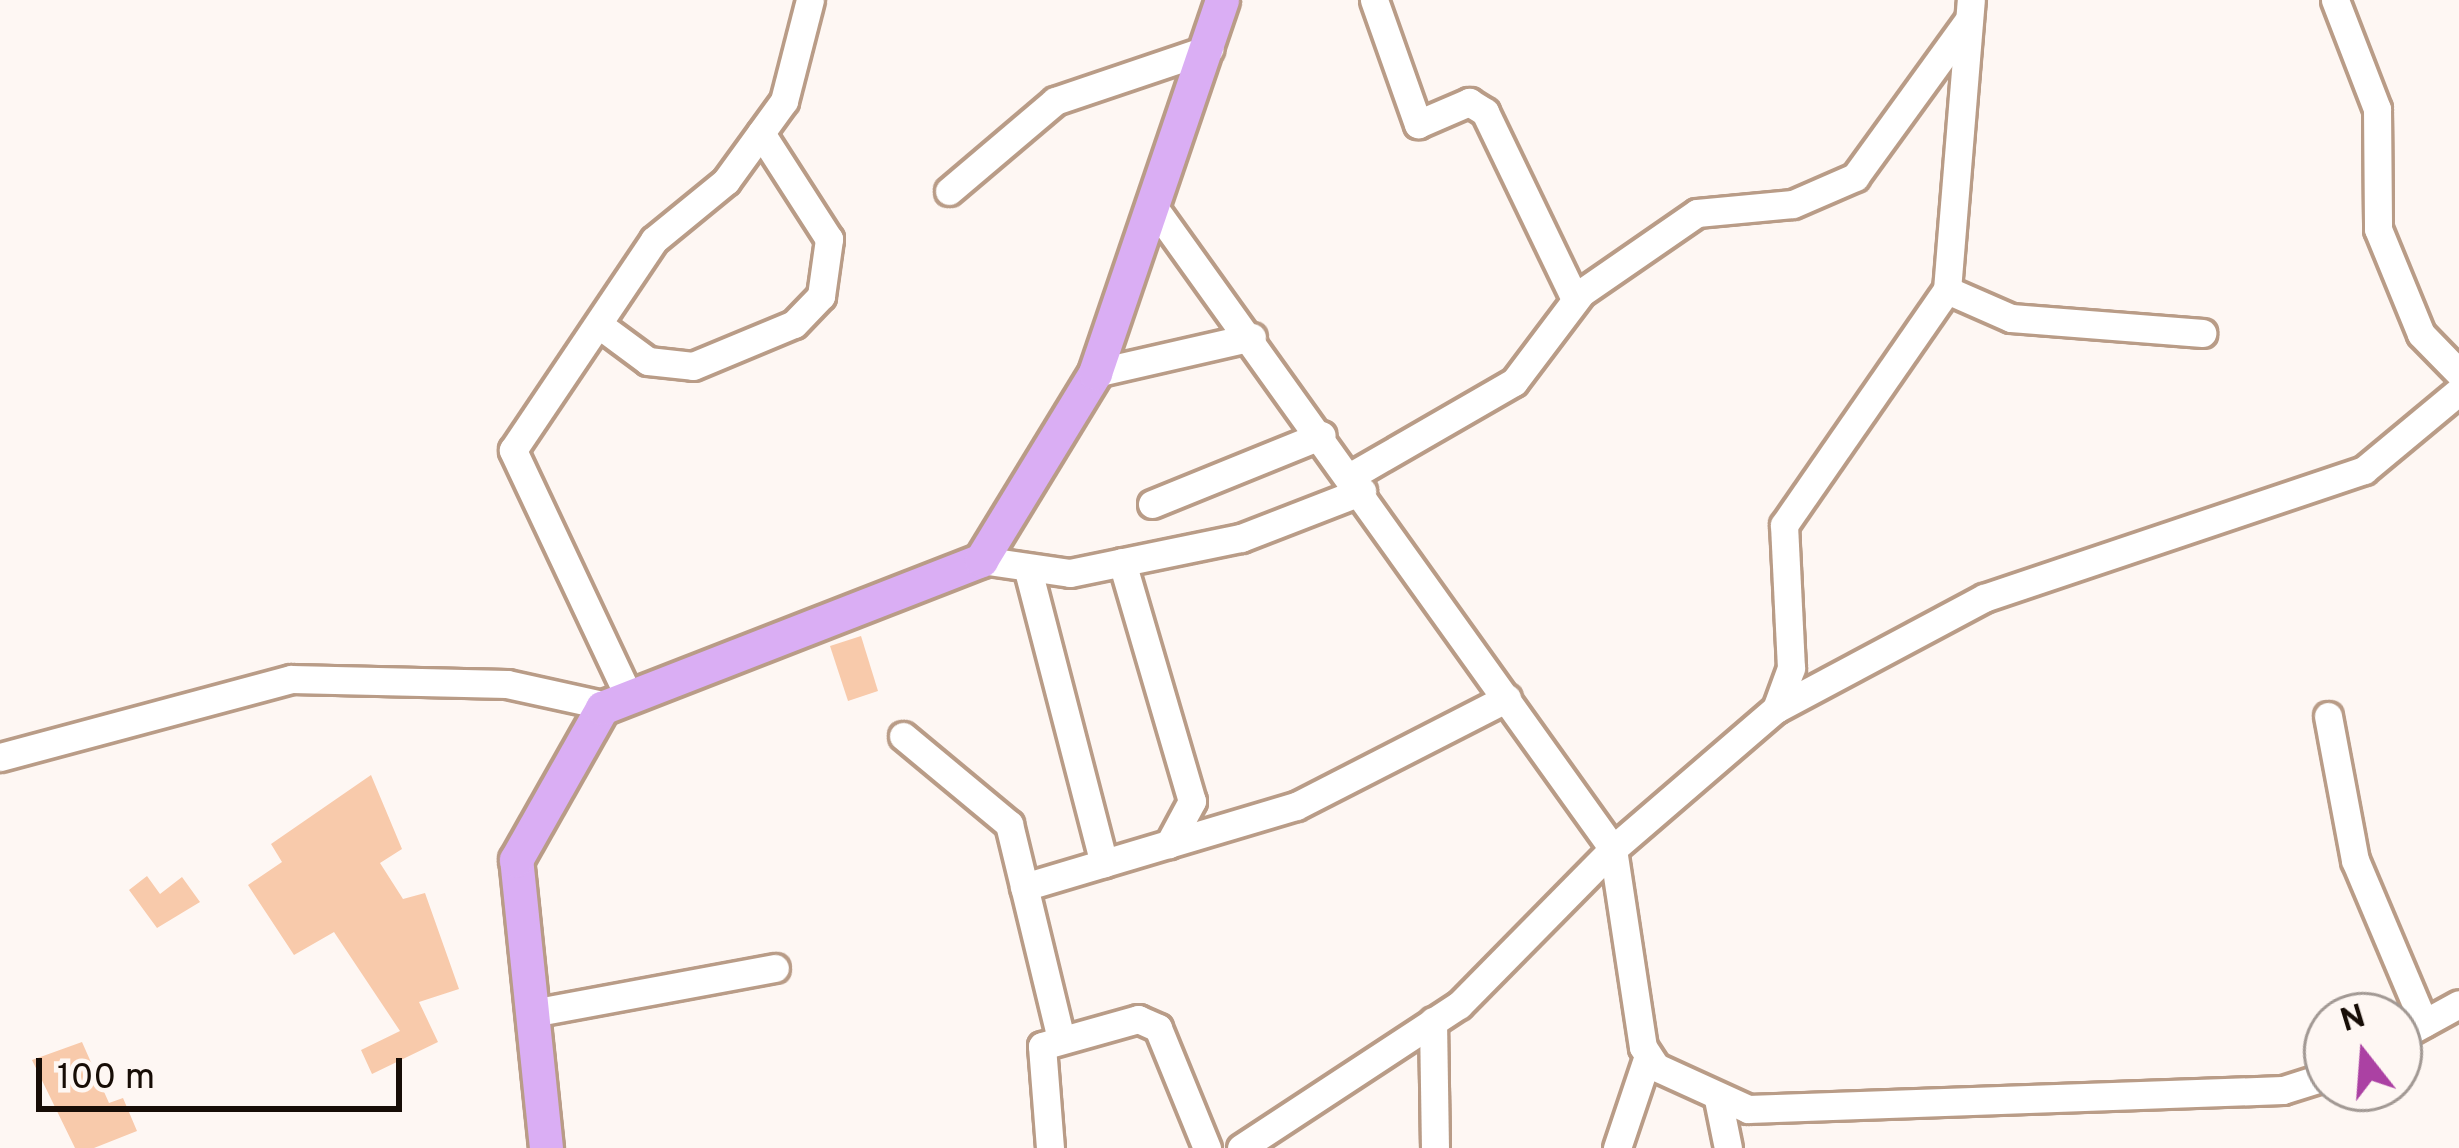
<!DOCTYPE html>
<style>
body{margin:0}
#map{position:relative;width:2459px;height:1148px;overflow:hidden;background:#fef7f3;font-family:Overpass,sans-serif}
div>[style]{position:absolute}
[style*='--x']{left:calc(var(--x)*1px);top:calc(var(--y)*1px);width:calc(var(--w)*1px);rotate:calc(var(--a)*1deg)}
.building>*{inset:0;background:#f8caab}
.roads{filter:drop-shadow(3px 0 #b99c87) drop-shadow(-3px 0 #b99c87) drop-shadow(0 3px #b99c87) drop-shadow(0 -3px #b99c87)}
.minor>*{height:27px;margin:-13.5px;padding:0 13.5px;transform-origin:13.5px;border-radius:13.5px;background:#fff}
.major>*{height:33px;margin:-16.5px;padding:0 16.5px;transform-origin:16.5px;border-radius:16.5px;background:#daaef4}
span{translate:-50% -50%;white-space:nowrap;text-align:center;line-height:1.15;-webkit-text-stroke:9px #fef7f3;paint-order:stroke}
.north{position:absolute;left:2303px;top:992px;width:120px;height:120px;box-sizing:border-box;background:#fef7f3;border:3px solid #a29994;border-radius:50%;rotate:343deg;font-size:33px;font-weight:700;line-height:48px;text-align:center;color:#170d06}
.north::after{content:'';display:block;margin:auto;width:42px;height:54px;background:#ab41a3;clip-path:polygon(50% 0,100% 100%,50% 72%,0 100%)}
.scale{position:absolute;left:36px;top:1058px;width:366px;height:54px;box-sizing:border-box;border:6px solid #170d06;border-top:0;padding-left:15px;font-size:36px;line-height:42px;white-space:nowrap;color:#170d06;-webkit-text-stroke:9px #fef7f3;paint-order:stroke}
</style>
<div id="map">
<div class="building">
<i style="clip-path:polygon(861px 636px,878px 691px,848px 701px,830px 646px)"></i>
<i style="clip-path:polygon(371px 775px,402px 849px,380px 863px,403px 899px,425px 893px,459px 989px,419px 1002px,438px 1042px,372px 1074px,361px 1050px,400px 1031px,334px 932px,294px 955px,248px 885px,282px 862px,271px 844px)"></i>
<i style="clip-path:polygon(147px 876px,160px 894px,182px 877px,200px 902px,157px 928px,129px 890px)"></i>
<i style="clip-path:polygon(82px 1042px,109px 1103px,123px 1098px,137px 1131px,94px 1148px,75px 1148px,32px 1060px)"></i>
</div>
<div class="roads">
<div class="minor">
<i style="--x:1374;--y:0;--w:132;--a:70.5"></i>
<i style="--x:1418;--y:124;--w:56;--a:-23.3"></i>
<i style="--x:1469;--y:102;--w:19;--a:32"></i>
<i style="--x:1485;--y:112;--w:208;--a:64.3"></i>
<i style="--x:2335;--y:0;--w:117;--a:68.9"></i>
<i style="--x:2377;--y:109;--w:120;--a:89.5"></i>
<i style="--x:2378;--y:229;--w:113;--a:67.7"></i>
<i style="--x:2421;--y:334;--w:54;--a:45.7"></i>
<i style="--x:949;--y:191;--w:139;--a:-40.3"></i>
<i style="--x:1055;--y:101;--w:163;--a:-18.7"></i>
<i style="--x:1155;--y:209;--w:787;--a:54.41"></i>
<i style="--x:1613;--y:849;--w:200;--a:81.4"></i>
<i style="--x:1643;--y:1047;--w:24;--a:57"></i>
<i style="--x:1656;--y:1067;--w:101;--a:24.5"></i>
<i style="--x:1748;--y:1109;--w:535;--a:-2.03"></i>
<i style="--x:2283;--y:1090;--w:46;--a:-17.7"></i>
<i style="--x:1947;--y:290;--w:70;--a:23.6"></i>
<i style="--x:2011;--y:318;--w:192;--a:4.5"></i>
<i style="--x:602;--y:327;--w:57;--a:36.5"></i>
<i style="--x:648;--y:361;--w:45;--a:6.3"></i>
<i style="--x:693;--y:366;--w:109;--a:-22.6"></i>
<i style="--x:794;--y:324;--w:39;--a:-46"></i>
<i style="--x:821;--y:296;--w:58;--a:-82"></i>
<i style="--x:829;--y:239;--w:126;--a:-122.7"></i>
<i style="--x:1095;--y:373;--w:161;--a:-12.9"></i>
<i style="--x:1351;--y:476;--w:188;--a:-30"></i>
<i style="--x:1514;--y:382;--w:111;--a:-53"></i>
<i style="--x:1581;--y:293;--w:141;--a:-34.6"></i>
<i style="--x:1697;--y:213;--w:96;--a:-5.4"></i>
<i style="--x:1793;--y:204;--w:68;--a:-23.5"></i>
<i style="--x:1855;--y:177;--w:193;--a:-54.1"></i>
<i style="--x:1152;--y:504;--w:183;--a:-22.1"></i>
<i style="--x:981;--y:560;--w:90;--a:8.3"></i>
<i style="--x:1070;--y:573;--w:175;--a:-11.6"></i>
<i style="--x:1241;--y:538;--w:130;--a:-21.2"></i>
<i style="--x:1122;--y:562;--w:249;--a:73.7"></i>
<i style="--x:1192;--y:801;--w:49;--a:118.1"></i>
<i style="--x:1028;--y:570;--w:303;--a:75.5"></i>
<i style="--x:629;--y:697;--w:273;--a:-115.2"></i>
<i style="--x:513;--y:450;--w:253;--a:-56.1"></i>
<i style="--x:654;--y:240;--w:93;--a:-39.3"></i>
<i style="--x:726;--y:181;--w:99;--a:-54.1"></i>
<i style="--x:784;--y:101;--w:104;--a:-75.6"></i>
<i style="--x:1776;--y:709;--w:236;--a:-28.1"></i>
<i style="--x:1984;--y:598;--w:401;--a:-18.6"></i>
<i style="--x:2364;--y:470;--w:124;--a:-39.7"></i>
<i style="--x:2328;--y:716;--w:147;--a:79.4"></i>
<i style="--x:2355;--y:860;--w:177;--a:67.1"></i>
<i style="--x:903;--y:736;--w:138;--a:39.7"></i>
<i style="--x:1009;--y:824;--w:221;--a:76.4"></i>
<i style="--x:0;--y:757;--w:301;--a:-15"></i>
<i style="--x:291;--y:679;--w:216;--a:1.3"></i>
<i style="--x:507;--y:684;--w:102;--a:12.4"></i>
<i style="--x:1024;--y:887;--w:284;--a:-16.6"></i>
<i style="--x:1296;--y:806;--w:237;--a:-27.1"></i>
<i style="--x:532;--y:1013;--w:247;--a:-10.5"></i>
<i style="--x:1433;--y:1021;--w:127;--a:89.1"></i>
<i style="--x:2399;--y:1037;--w:68;--a:-28.8"></i>
<i style="--x:1718;--y:1099;--w:50;--a:78.5"></i>
<i style="--x:1050;--y:1148;--w:102;--a:-94.5"></i>
<i style="--x:1042;--y:1046;--w:100;--a:-15.7"></i>
<i style="--x:1138;--y:1019;--w:22;--a:24"></i>
<i style="--x:1158;--y:1028;--w:130;--a:67.8"></i>
<i style="--x:1241;--y:1148;--w:261;--a:-33.3"></i>
<i style="--x:1459;--y:1005;--w:219;--a:-45.4"></i>
<i style="--x:1613;--y:849;--w:215;--a:-40.7"></i>
<i style="--x:1776;--y:709;--w:44;--a:-69.9"></i>
<i style="--x:1791;--y:668;--w:143;--a:-92.8"></i>
<i style="--x:1784;--y:525;--w:286;--a:-55.3"></i>
<i style="--x:1947;--y:290;--w:291;--a:-85.3"></i>
<i style="--x:1617;--y:1148;--w:94;--a:-71.4"></i>
</div>
<div class="major">
<i style="--x:546;--y:1148;--w:290;--a:-95.9"></i>
<i style="--x:516;--y:860;--w:175;--a:-60.5"></i>
<i style="--x:602;--y:708;--w:407;--a:-21.3"></i>
<i style="--x:981;--y:560;--w:219;--a:-58.6"></i>
<i style="--x:1095;--y:373;--w:394;--a:-71.2"></i>
</div>
</div>
<div class="north">N</div>
<div class="scale">100 m</div>
</div>
